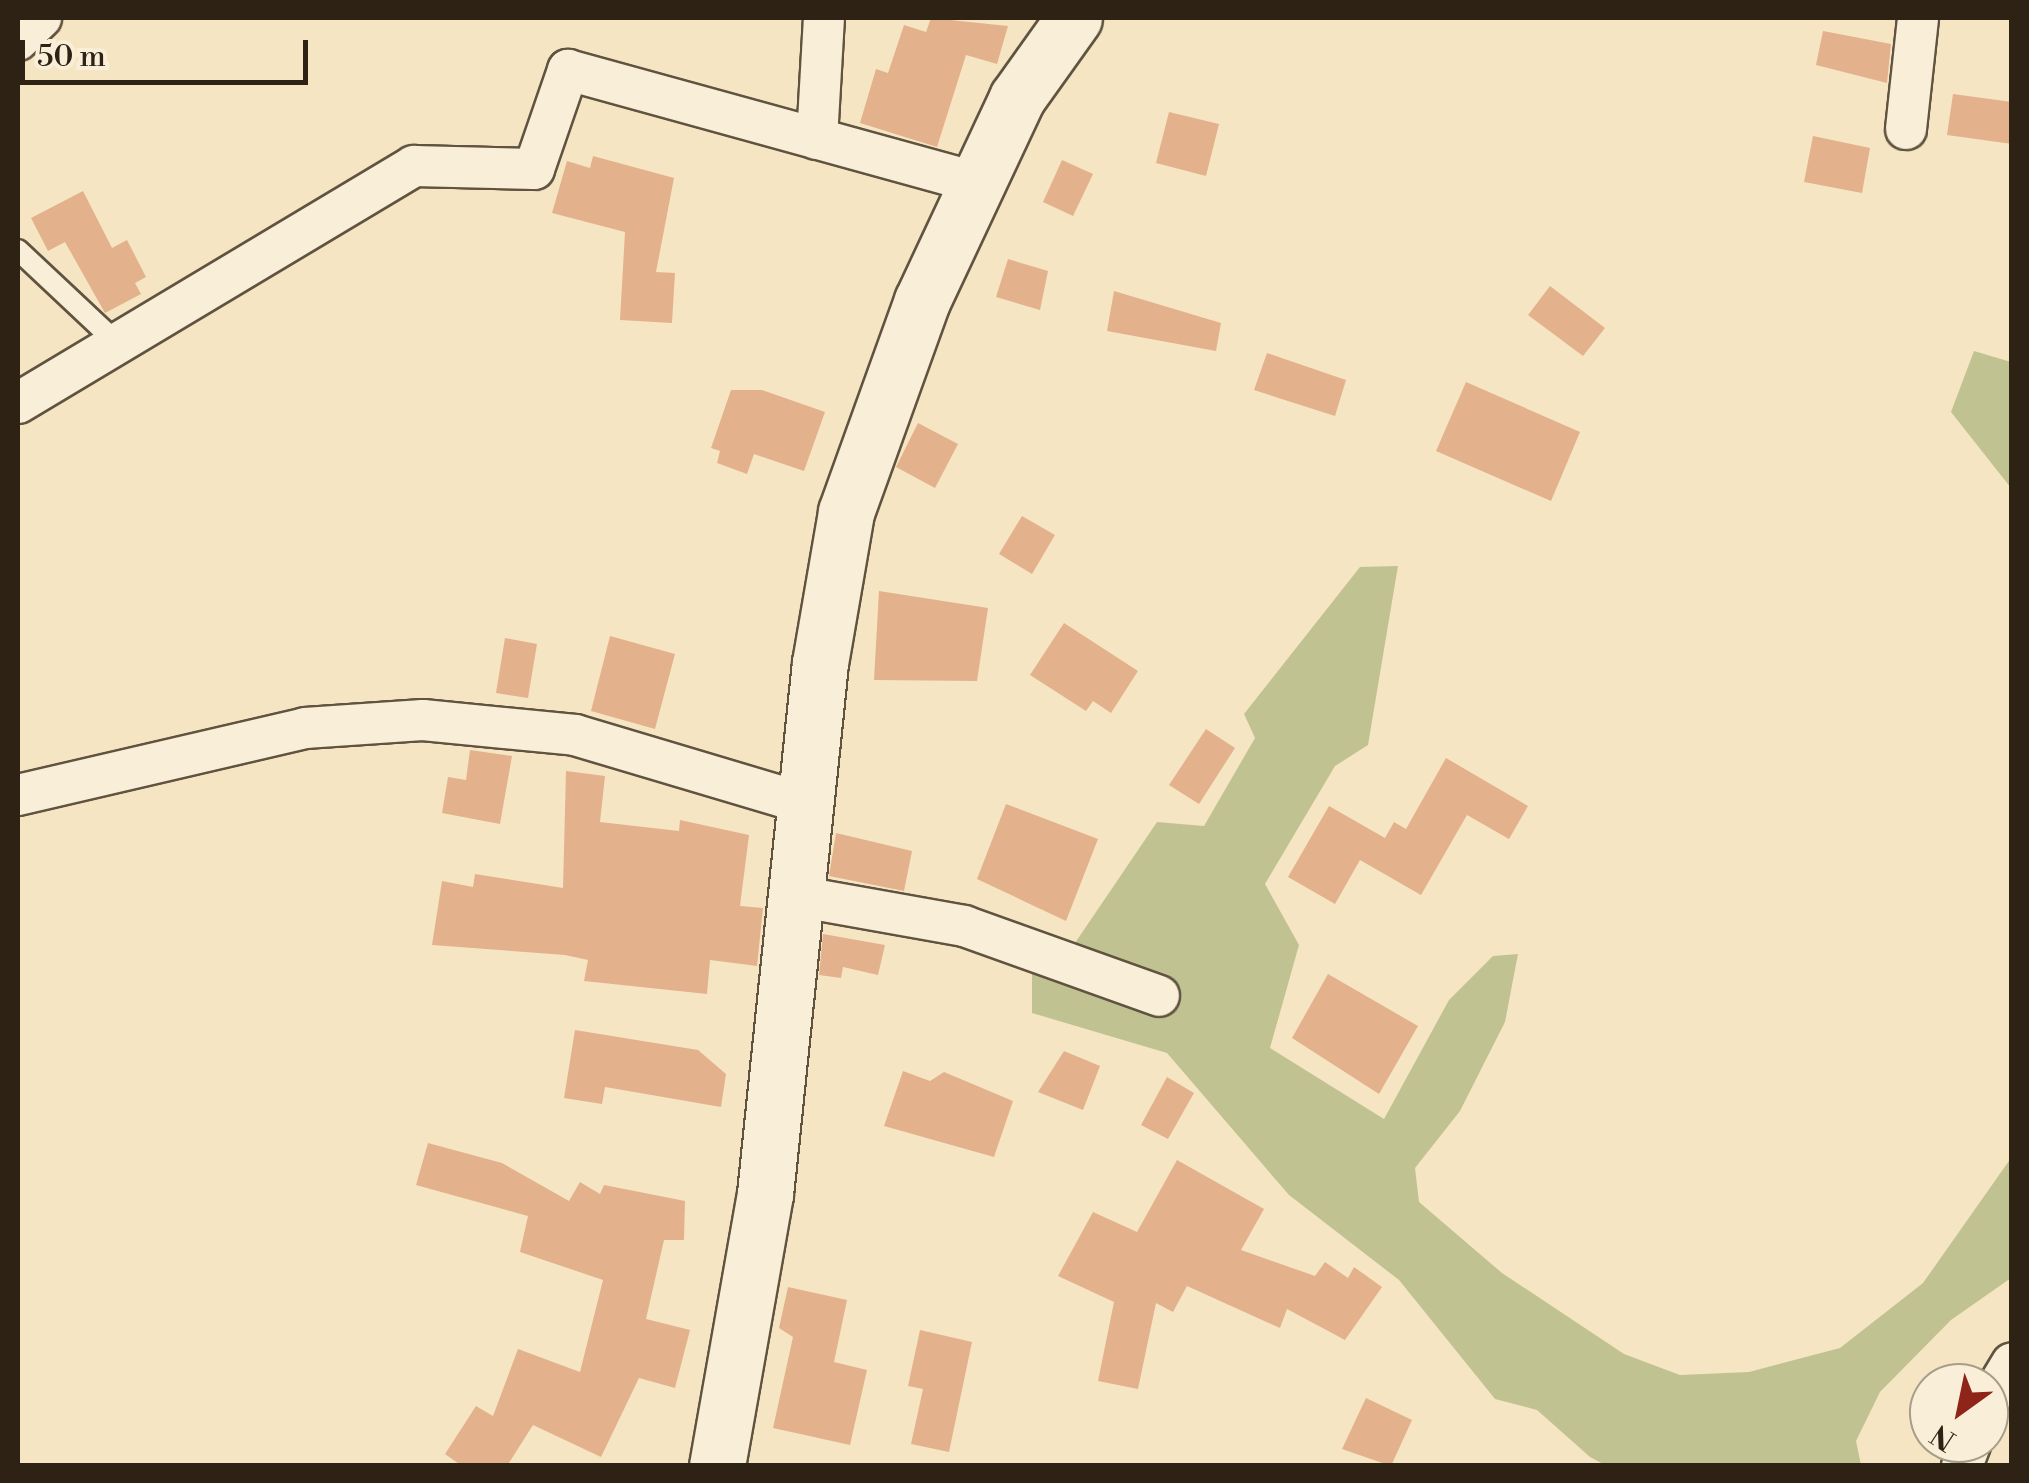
<!DOCTYPE html>
<style>
body{margin:0}
#map{position:relative;width:2029px;height:1483px;overflow:hidden;background:#f6e5c3;font-family:"Libre Bodoni",serif}
div>[style]{position:absolute}
[style*='--x']{left:calc(var(--x)*1px);top:calc(var(--y)*1px);width:calc(var(--w)*1px);rotate:calc(var(--a)*1deg)}
.green>*{inset:0;background:#c0c391}
.building>*{inset:0;background:#e3b28c}
.roads{filter:drop-shadow(2px 0 #605340) drop-shadow(-2px 0 #605340) drop-shadow(0 2px #605340) drop-shadow(0 -2px #605340)}
.lane>*{height:20px;margin:-10px;padding:0 10px;transform-origin:10px;border-radius:10px;background:#f9eed8}
.street>*{height:40px;margin:-20px;padding:0 20px;transform-origin:20px;border-radius:20px;background:#f9eed8}
.secondary>*{height:55px;margin:-27.5px;padding:0 27.5px;transform-origin:27.5px;border-radius:27.5px;background:#f9eed8}
span{translate:-50% -50%;white-space:nowrap;text-align:center;line-height:1.15;-webkit-text-stroke:9px #f9eed8;paint-order:stroke}
.frame{position:absolute;inset:0;border:20px solid #2e2214;pointer-events:none}
.north{position:absolute;left:1909px;top:1363px;width:100px;height:100px;box-sizing:border-box;background:#f9eed8;border:2px solid #a89c8a;border-radius:50%;rotate:213deg;font-size:28px;font-weight:700;line-height:40px;text-align:center;color:#2e2214}
.north::after{content:'';display:block;margin:auto;width:35px;height:45px;background:#8f2418;clip-path:polygon(50% 0,100% 100%,50% 72%,0 100%)}
.scale{position:absolute;left:20px;top:40px;width:288px;height:45px;box-sizing:border-box;border:5px solid #2e2214;border-top:0;padding-left:12px;font-size:30px;line-height:35px;white-space:nowrap;color:#2e2214;-webkit-text-stroke:8px #f9eed8;paint-order:stroke}
</style>
<div id="map">
<div class="green">
<i style="clip-path:polygon(1974px 351px,2011px 362px,2011px 488px,1951px 412px)"></i>
<i style="clip-path:polygon(1398px 566px,1368px 745px,1335px 766px,1265px 884px,1299px 945px,1270px 1048px,1384px 1119px,1449px 1000px,1493px 956px,1518px 954px,1505px 1022px,1460px 1111px,1415px 1168px,1419px 1202px,1502px 1273px,1624px 1354px,1680px 1375px,1749px 1372px,1840px 1348px,1923px 1283px,2011px 1158px,2011px 1278px,1951px 1320px,1880px 1392px,1856px 1441px,1861px 1465px,1605px 1465px,1590px 1457px,1537px 1410px,1495px 1399px,1399px 1280px,1289px 1195px,1167px 1053px,1032px 1013px,1032px 974px,1075px 943px,1157px 822px,1204px 826px,1255px 738px,1244px 714px,1360px 567px)"></i>
</div>
<div class="building">
<i style="clip-path:polygon(931px 18px,1008px 26px,997px 64px,966px 55px,937px 147px,860px 123px,876px 69px,888px 73px,904px 25px,926px 32px)"></i>
<i style="clip-path:polygon(1823px 31px,1891px 44px,1887px 83px,1816px 65px)"></i>
<i style="clip-path:polygon(1953px 94px,2012px 102px,2012px 144px,1947px 135px)"></i>
<i style="clip-path:polygon(1169px 112px,1219px 124px,1206px 176px,1156px 163px)"></i>
<i style="clip-path:polygon(1813px 136px,1870px 148px,1862px 193px,1804px 182px)"></i>
<i style="clip-path:polygon(593px 156px,674px 178px,656px 272px,675px 273px,672px 323px,620px 320px,625px 232px,552px 213px,567px 161px,590px 168px)"></i>
<i style="clip-path:polygon(1062px 160px,1093px 174px,1073px 216px,1043px 202px)"></i>
<i style="clip-path:polygon(83px 191px,112px 248px,127px 240px,146px 277px,135px 283px,141px 294px,105px 313px,65px 242px,48px 251px,31px 218px)"></i>
<i style="clip-path:polygon(1008px 259px,1048px 271px,1040px 310px,996px 297px)"></i>
<i style="clip-path:polygon(1550px 286px,1605px 328px,1583px 356px,1528px 315px)"></i>
<i style="clip-path:polygon(1114px 291px,1221px 323px,1216px 351px,1107px 331px)"></i>
<i style="clip-path:polygon(1267px 353px,1346px 380px,1335px 416px,1254px 390px)"></i>
<i style="clip-path:polygon(1466px 382px,1580px 432px,1551px 501px,1436px 451px)"></i>
<i style="clip-path:polygon(731px 390px,762px 390px,825px 412px,804px 471px,754px 454px,747px 474px,717px 463px,720px 451px,711px 448px)"></i>
<i style="clip-path:polygon(918px 423px,958px 444px,935px 488px,896px 467px)"></i>
<i style="clip-path:polygon(1022px 516px,1055px 535px,1032px 574px,999px 554px)"></i>
<i style="clip-path:polygon(879px 591px,988px 608px,977px 681px,874px 680px)"></i>
<i style="clip-path:polygon(1064px 623px,1138px 671px,1111px 713px,1093px 701px,1086px 711px,1030px 675px)"></i>
<i style="clip-path:polygon(610px 636px,675px 654px,655px 729px,591px 711px)"></i>
<i style="clip-path:polygon(505px 638px,537px 644px,528px 698px,496px 693px)"></i>
<i style="clip-path:polygon(1206px 729px,1235px 748px,1199px 804px,1169px 785px)"></i>
<i style="clip-path:polygon(470px 750px,512px 756px,500px 824px,442px 813px,448px 777px,466px 780px)"></i>
<i style="clip-path:polygon(1446px 758px,1528px 806px,1509px 839px,1467px 815px,1421px 895px,1360px 860px,1335px 904px,1288px 877px,1329px 806px,1385px 838px,1394px 822px,1406px 829px)"></i>
<i style="clip-path:polygon(566px 771px,605px 776px,600px 822px,679px 831px,680px 820px,749px 835px,740px 906px,763px 908px,757px 966px,710px 960px,707px 994px,584px 981px,588px 960px,565px 955px,432px 945px,442px 881px,473px 887px,475px 874px,563px 888px)"></i>
<i style="clip-path:polygon(1006px 804px,1098px 839px,1066px 921px,977px 879px)"></i>
<i style="clip-path:polygon(836px 833px,912px 851px,904px 891px,829px 876px)"></i>
<i style="clip-path:polygon(823px 934px,885px 945px,878px 975px,843px 967px,841px 978px,819px 975px)"></i>
<i style="clip-path:polygon(1328px 974px,1418px 1026px,1379px 1094px,1292px 1038px)"></i>
<i style="clip-path:polygon(575px 1030px,698px 1050px,726px 1074px,721px 1107px,605px 1087px,602px 1104px,564px 1098px)"></i>
<i style="clip-path:polygon(1064px 1051px,1100px 1066px,1083px 1110px,1038px 1092px)"></i>
<i style="clip-path:polygon(903px 1071px,930px 1081px,944px 1072px,1013px 1101px,994px 1157px,884px 1126px)"></i>
<i style="clip-path:polygon(1167px 1077px,1194px 1093px,1168px 1139px,1141px 1125px)"></i>
<i style="clip-path:polygon(428px 1143px,502px 1163px,569px 1201px,580px 1182px,600px 1194px,604px 1185px,685px 1201px,684px 1240px,664px 1240px,646px 1319px,690px 1330px,675px 1388px,639px 1378px,601px 1457px,533px 1425px,507px 1466px,462px 1466px,445px 1454px,476px 1406px,493px 1416px,518px 1349px,580px 1372px,603px 1280px,520px 1252px,528px 1216px,416px 1185px)"></i>
<i style="clip-path:polygon(1177px 1160px,1264px 1209px,1241px 1250px,1315px 1276px,1325px 1262px,1348px 1278px,1354px 1267px,1382px 1287px,1345px 1340px,1287px 1309px,1280px 1328px,1187px 1286px,1173px 1312px,1156px 1303px,1138px 1389px,1098px 1381px,1114px 1302px,1058px 1276px,1093px 1212px,1137px 1232px)"></i>
<i style="clip-path:polygon(788px 1287px,847px 1300px,834px 1362px,867px 1370px,850px 1445px,773px 1428px,793px 1337px,779px 1328px)"></i>
<i style="clip-path:polygon(920px 1330px,972px 1342px,949px 1452px,911px 1444px,923px 1389px,908px 1386px)"></i>
<i style="clip-path:polygon(1366px 1398px,1412px 1420px,1391px 1466px,1342px 1449px)"></i>
</div>
<div class="roads">
<div class="lane">
<i style="--x:18;--y:250;--w:136;--a:43.2"></i>
</div>
<div class="street">
<i style="--x:18;--y:40;--w:32;--a:-44"></i>
<i style="--x:1906;--y:129;--w:112;--a:-83.8"></i>
<i style="--x:817;--y:139;--w:121;--a:-86.7"></i>
<i style="--x:18;--y:403;--w:462;--a:-30.9"></i>
<i style="--x:414;--y:166;--w:120;--a:1.4"></i>
<i style="--x:534;--y:169;--w:105;--a:-71"></i>
<i style="--x:568;--y:70;--w:424;--a:15.4"></i>
<i style="--x:18;--y:795;--w:295;--a:-13.1"></i>
<i style="--x:305;--y:728;--w:118;--a:-3.9"></i>
<i style="--x:423;--y:720;--w:153;--a:5.6"></i>
<i style="--x:575;--y:735;--w:241;--a:16.6"></i>
<i style="--x:796;--y:896;--w:171;--a:10.1"></i>
<i style="--x:964;--y:926;--w:207;--a:19.7"></i>
<i style="--x:1989;--y:1401;--w:44;--a:-58.8"></i>
<i style="--x:1962;--y:1466;--w:25;--a:-69"></i>
</div>
<div class="secondary">
<i style="--x:717;--y:1466;--w:276;--a:-80"></i>
<i style="--x:765;--y:1194;--w:534;--a:-84.09"></i>
<i style="--x:820;--y:663;--w:153;--a:-80.2"></i>
<i style="--x:846;--y:512;--w:224;--a:-70.2"></i>
<i style="--x:922;--y:301;--w:224;--a:-64.9"></i>
<i style="--x:1017;--y:98;--w:98;--a:-54.5"></i>
</div>
</div>
<div class="frame"></div>
<div class="north">N</div>
<div class="scale">50 m</div>
</div>
